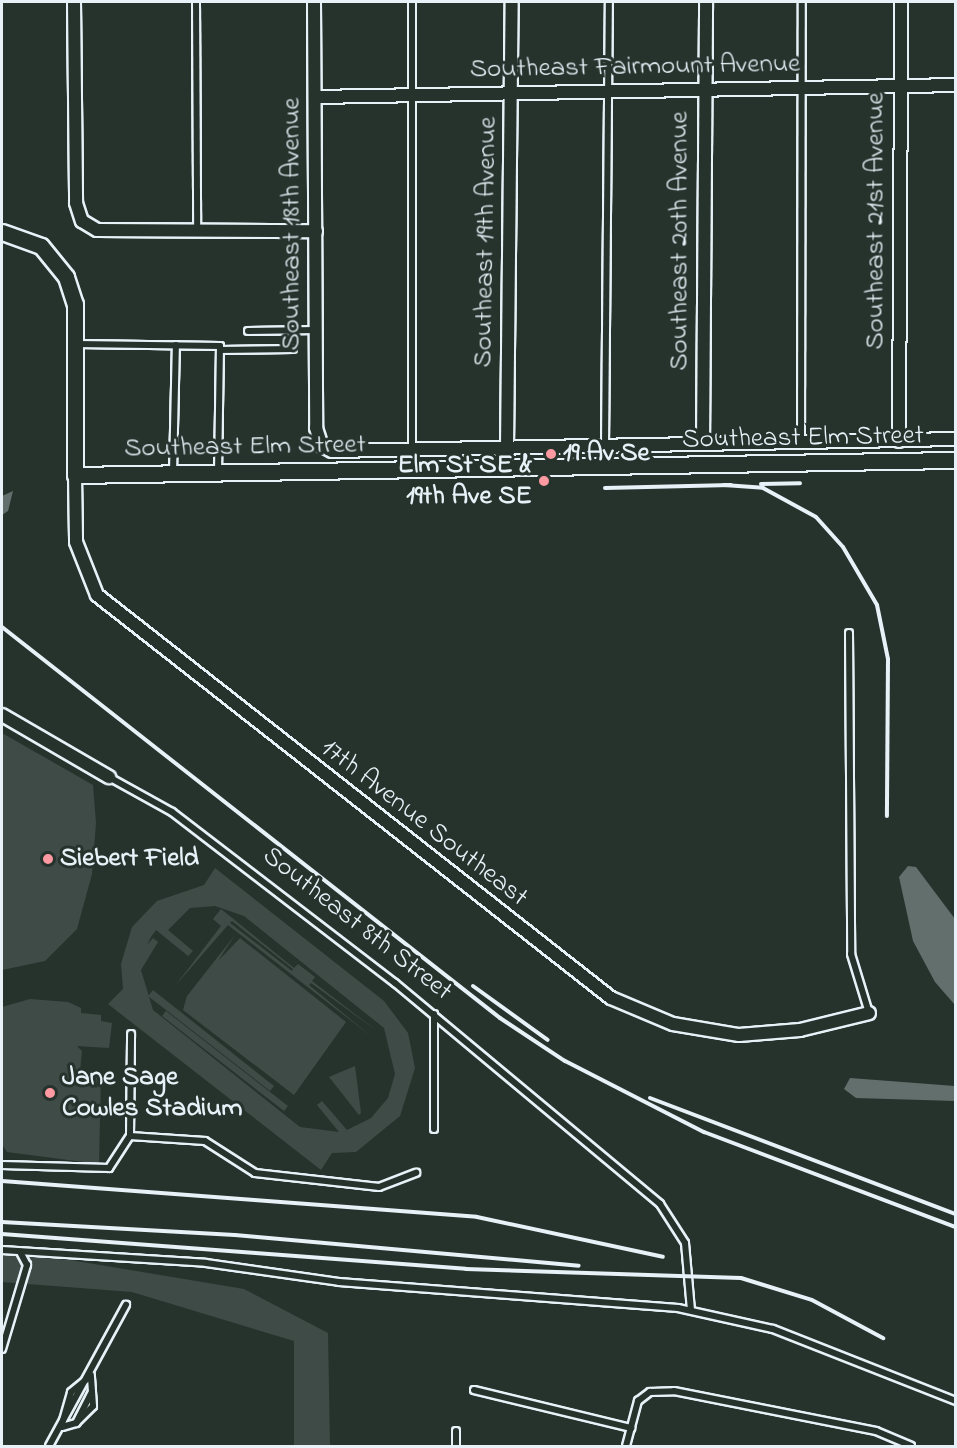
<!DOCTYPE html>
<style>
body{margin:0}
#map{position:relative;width:957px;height:1448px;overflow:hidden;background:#26332d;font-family:"Indie Flower",sans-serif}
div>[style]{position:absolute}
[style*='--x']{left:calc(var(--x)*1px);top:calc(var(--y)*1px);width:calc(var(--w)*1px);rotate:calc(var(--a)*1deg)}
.green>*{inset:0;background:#3e4b47}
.water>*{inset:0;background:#636f6d}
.roads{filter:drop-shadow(2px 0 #e8f1f8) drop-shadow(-2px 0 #e8f1f8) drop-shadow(0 2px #e8f1f8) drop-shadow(0 -2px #e8f1f8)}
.service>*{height:6px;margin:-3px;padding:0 3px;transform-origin:3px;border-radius:3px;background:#26332d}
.minor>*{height:12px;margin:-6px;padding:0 6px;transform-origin:6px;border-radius:6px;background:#26332d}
.tertiary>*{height:15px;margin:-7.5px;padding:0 7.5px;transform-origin:7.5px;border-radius:7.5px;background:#26332d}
.rail>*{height:4px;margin:-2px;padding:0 2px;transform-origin:2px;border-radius:2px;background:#e8f1f8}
.dots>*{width:16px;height:16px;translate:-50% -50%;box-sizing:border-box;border:3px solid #26332d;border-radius:50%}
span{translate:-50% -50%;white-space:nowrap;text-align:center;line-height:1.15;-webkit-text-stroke:6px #26332d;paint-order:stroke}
.street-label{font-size:27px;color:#e8f1f8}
.poi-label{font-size:27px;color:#e8f1f8;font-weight:700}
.left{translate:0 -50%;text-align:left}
.right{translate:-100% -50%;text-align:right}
.frame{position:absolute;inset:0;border:3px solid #e8f1f8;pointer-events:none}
</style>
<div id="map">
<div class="green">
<i style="clip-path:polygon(2px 733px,93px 785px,96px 823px,92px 874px,77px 929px,45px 961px,2px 970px)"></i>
<i style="clip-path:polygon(evenodd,215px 868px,384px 1001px,408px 1033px,415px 1068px,400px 1116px,356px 1152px,332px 1153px,321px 1170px,108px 1004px,123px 989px,121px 964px,132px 927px,157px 901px,204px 885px,215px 868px,215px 906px,244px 916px,384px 1028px,395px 1074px,388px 1098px,371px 1118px,347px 1130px,322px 1101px,317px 1105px,339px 1132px,300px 1127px,153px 1010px,141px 970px,158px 942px,153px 938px,147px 945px,151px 937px,156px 930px,188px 956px,193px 951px,168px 930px,190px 908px,215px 906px)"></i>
<i style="clip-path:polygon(evenodd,221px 909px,294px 968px,298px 964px,315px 977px,312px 981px,377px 1031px,311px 983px,309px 985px,372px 1037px,228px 925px,175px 986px,221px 926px,213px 919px,221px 909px,232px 921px,293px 969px,292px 971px,230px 923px,232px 921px)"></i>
<i style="clip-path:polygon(235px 935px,218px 961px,240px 938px,346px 1022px,294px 1095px,183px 1010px,187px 996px)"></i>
<i style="clip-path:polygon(153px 990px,274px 1086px,270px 1091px,148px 996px)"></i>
<i style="clip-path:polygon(30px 999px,68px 1002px,81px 1008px,81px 1013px,101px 1015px,101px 1021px,112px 1023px,109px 1048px,77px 1046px,82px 1051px,80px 1072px,101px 1074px,99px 1164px,7px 1152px,3px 1146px,2px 1007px)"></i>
<i style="clip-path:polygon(166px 1011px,288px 1106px,284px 1111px,162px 1016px)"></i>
<i style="clip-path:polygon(355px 1066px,361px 1113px,359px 1115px,329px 1077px)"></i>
<i style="clip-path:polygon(2px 1255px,70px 1260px,244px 1289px,328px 1333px,330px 1446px,294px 1446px,294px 1341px,132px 1292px,2px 1282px)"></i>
</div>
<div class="water">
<i style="clip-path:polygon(13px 491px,8px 511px,2px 515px,2px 496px)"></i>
<i style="clip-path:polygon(908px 866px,916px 867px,955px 919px,955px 1005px,935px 982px,913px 941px,899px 877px)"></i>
<i style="clip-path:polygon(850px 1078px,955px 1086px,955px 1101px,856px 1098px,844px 1089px)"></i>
</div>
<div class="roads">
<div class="service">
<i style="--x:196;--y:2;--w:228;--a:89.7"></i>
<i style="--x:248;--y:331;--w:68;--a:-0.8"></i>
<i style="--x:77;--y:344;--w:143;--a:0.8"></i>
<i style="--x:220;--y:346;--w:125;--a:90.9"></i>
<i style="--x:220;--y:350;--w:73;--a:-0.8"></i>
<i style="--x:801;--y:442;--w:440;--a:-89.9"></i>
<i style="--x:605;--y:445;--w:443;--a:-89.5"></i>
<i style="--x:412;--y:450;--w:448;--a:-90"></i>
<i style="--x:173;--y:473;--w:128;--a:-88.7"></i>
<i style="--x:849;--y:633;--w:321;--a:89.6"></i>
<i style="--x:851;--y:954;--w:62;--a:73"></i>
<i style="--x:109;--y:777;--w:72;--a:29.1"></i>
<i style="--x:172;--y:812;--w:281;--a:37.5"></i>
<i style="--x:395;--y:983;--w:345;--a:39.8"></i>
<i style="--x:660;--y:1204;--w:46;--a:57.3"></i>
<i style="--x:685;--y:1243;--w:67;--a:84.9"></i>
<i style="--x:434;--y:1129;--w:115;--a:-90"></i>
<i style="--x:130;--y:1136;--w:102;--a:-89.4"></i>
<i style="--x:2;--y:1165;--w:107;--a:1.6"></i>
<i style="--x:109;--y:1168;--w:38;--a:-57"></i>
<i style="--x:130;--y:1136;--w:75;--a:3.8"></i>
<i style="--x:205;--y:1141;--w:59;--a:32.6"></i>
<i style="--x:255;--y:1173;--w:125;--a:6.4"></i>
<i style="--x:379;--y:1187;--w:40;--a:-21"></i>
<i style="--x:2;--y:1250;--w:204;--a:3.6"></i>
<i style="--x:206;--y:1263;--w:134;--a:8.1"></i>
<i style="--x:339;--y:1282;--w:340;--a:4.4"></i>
<i style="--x:678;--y:1308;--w:97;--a:12.5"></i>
<i style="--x:773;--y:1329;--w:197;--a:21.5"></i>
<i style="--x:2;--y:1349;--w:88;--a:-73.4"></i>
<i style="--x:27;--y:1265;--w:15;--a:-118"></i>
<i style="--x:474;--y:1390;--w:162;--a:13.6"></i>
<i style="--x:76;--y:1423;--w:24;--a:-45"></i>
<i style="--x:93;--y:1406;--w:31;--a:-94"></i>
<i style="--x:62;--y:1424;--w:33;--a:-74"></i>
<i style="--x:71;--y:1392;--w:22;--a:-39"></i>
<i style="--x:62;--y:1427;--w:15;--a:-16"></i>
<i style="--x:76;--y:1423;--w:35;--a:-63"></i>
<i style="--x:49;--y:1446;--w:161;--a:-61.4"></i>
<i style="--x:456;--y:1446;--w:15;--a:-90"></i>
<i style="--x:626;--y:1446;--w:47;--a:-75.1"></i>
<i style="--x:638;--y:1401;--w:15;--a:-37"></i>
<i style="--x:650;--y:1392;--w:24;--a:-2"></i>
<i style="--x:674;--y:1391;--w:206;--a:11.2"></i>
<i style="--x:876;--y:1431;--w:38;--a:23"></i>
</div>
<div class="minor">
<i style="--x:74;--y:2;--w:201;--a:89.4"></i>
<i style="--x:76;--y:203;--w:19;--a:72"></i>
<i style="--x:82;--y:221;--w:17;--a:31"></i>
<i style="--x:97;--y:230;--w:219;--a:0.3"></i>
<i style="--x:314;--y:2;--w:426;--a:89.7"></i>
<i style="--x:316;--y:428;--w:19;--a:72"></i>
<i style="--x:322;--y:446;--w:11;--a:27"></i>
<i style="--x:332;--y:451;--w:624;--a:-1.1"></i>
<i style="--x:316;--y:97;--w:640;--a:-1.07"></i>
<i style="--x:899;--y:441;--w:439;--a:-89.7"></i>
<i style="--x:703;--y:444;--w:442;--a:-89.6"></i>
<i style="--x:507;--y:447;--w:445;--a:-89.4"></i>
<i style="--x:75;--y:475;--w:67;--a:89.1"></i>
<i style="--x:76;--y:542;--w:57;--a:68.4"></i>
<i style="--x:97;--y:595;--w:653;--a:38.1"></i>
<i style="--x:611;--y:998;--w:67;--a:22.8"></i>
<i style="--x:673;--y:1024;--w:67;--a:9.5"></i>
<i style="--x:739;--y:1035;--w:61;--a:-4.7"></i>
<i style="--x:800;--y:1030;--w:71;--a:-13.8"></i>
<i style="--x:2;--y:715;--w:124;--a:30.1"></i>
</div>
<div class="tertiary">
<i style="--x:2;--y:232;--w:41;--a:19.7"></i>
<i style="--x:41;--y:246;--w:40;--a:51"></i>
<i style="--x:66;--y:277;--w:28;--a:72"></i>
<i style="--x:75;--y:304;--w:171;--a:90"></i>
<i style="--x:75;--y:475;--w:881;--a:-0.98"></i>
</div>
</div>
<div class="rail">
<i style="--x:761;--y:484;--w:39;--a:-1"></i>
<i style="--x:724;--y:485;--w:39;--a:4"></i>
<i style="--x:763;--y:488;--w:60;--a:28.7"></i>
<i style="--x:816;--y:517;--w:40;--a:48"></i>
<i style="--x:843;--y:547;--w:67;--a:59.6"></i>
<i style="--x:877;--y:605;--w:55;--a:78.5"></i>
<i style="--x:888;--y:659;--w:157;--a:90.4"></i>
<i style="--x:605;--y:488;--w:126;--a:-1.4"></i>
<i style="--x:2;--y:627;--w:633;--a:38.14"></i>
<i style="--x:500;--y:1018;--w:78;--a:33.5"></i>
<i style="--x:565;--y:1061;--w:156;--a:27.1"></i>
<i style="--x:704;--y:1132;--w:269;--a:20.7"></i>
<i style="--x:473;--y:986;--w:92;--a:35.8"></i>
<i style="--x:650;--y:1098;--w:327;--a:20.8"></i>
<i style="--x:2;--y:1181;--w:476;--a:4.3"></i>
<i style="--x:477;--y:1217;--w:190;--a:12.1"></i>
<i style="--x:2;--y:1222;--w:233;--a:3.2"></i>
<i style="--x:235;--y:1235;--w:345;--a:5.1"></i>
<i style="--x:2;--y:1234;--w:465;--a:4.3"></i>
<i style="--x:466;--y:1269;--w:275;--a:1.9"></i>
<i style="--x:741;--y:1278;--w:74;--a:17.2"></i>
<i style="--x:812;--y:1300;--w:81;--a:28.2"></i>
</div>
<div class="dots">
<i style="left:551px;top:454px;background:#ff9aa2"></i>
<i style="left:544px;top:481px;background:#ff9aa2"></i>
<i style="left:48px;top:859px;background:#ff9aa2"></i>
<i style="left:50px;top:1093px;background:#ff9aa2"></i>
</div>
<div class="street-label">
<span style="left:635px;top:67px;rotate:-1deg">Southeast Fairmount Avenue</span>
<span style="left:876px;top:221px;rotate:-90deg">Southeast 21st Avenue</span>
<span style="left:292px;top:224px;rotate:-90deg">Southeast 18th Avenue</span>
<span style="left:680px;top:241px;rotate:-90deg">Southeast 20th Avenue</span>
<span style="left:486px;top:242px;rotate:-89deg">Southeast 19th Avenue</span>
<span style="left:803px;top:438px;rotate:-1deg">Southeast Elm Street</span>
<span style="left:245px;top:447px;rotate:-1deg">Southeast Elm Street</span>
<span style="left:424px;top:823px;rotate:38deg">17th Avenue Southeast</span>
<span style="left:357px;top:924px;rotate:38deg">Southeast 8th Street</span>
</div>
<div class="poi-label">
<span class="left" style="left:563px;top:454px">19 Av Se</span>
<span class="right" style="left:532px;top:481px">Elm St SE &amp;<br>19th Ave SE</span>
<span class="left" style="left:60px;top:859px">Siebert Field</span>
<span class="left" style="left:62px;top:1093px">Jane Sage<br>Cowles Stadium</span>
</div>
<div class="frame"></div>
</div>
